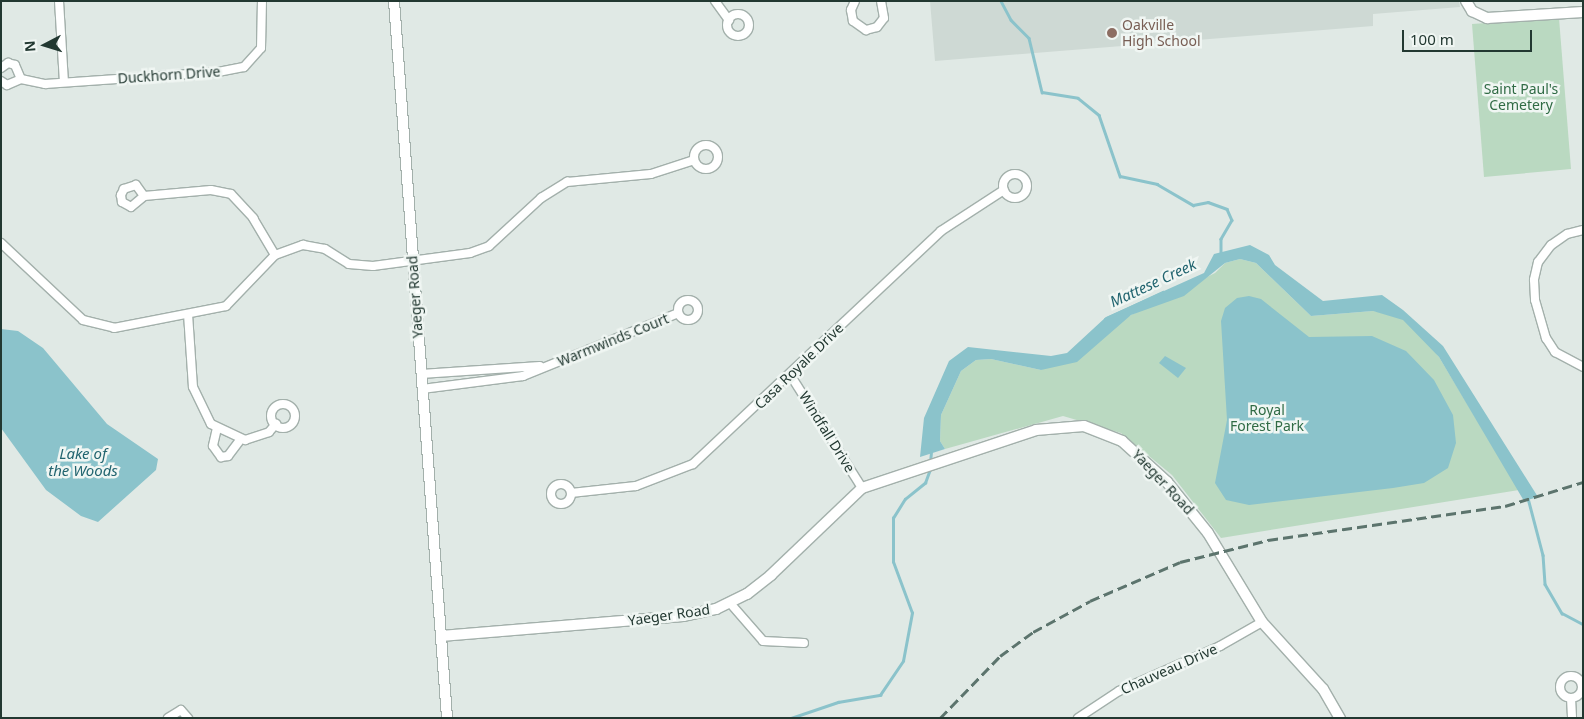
<!DOCTYPE html>
<style>
body{margin:0}
#map{position:relative;width:1584px;height:719px;overflow:hidden;background:#e0e9e5;font-family:"Noto Sans",sans-serif}
div>[style]{position:absolute}
[style*='--x']{left:calc(var(--x)*1px);top:calc(var(--y)*1px);width:calc(var(--w)*1px);rotate:calc(var(--a)*1deg)}
.built>*{inset:0;background:#ced9d4}
.green>*{inset:0;background:#bad9c1}
.water>*{inset:0;background:#8bc3cb}
.stream>*{height:2.5px;margin:-1.25px;padding:0 1.25px;transform-origin:1.25px;border-radius:1.25px;background:#8bc3cb}
.roads{filter:drop-shadow(1px 0 #a3b0ab) drop-shadow(-1px 0 #a3b0ab) drop-shadow(0 1px #a3b0ab) drop-shadow(0 -1px #a3b0ab)}
.minor>*{height:8px;margin:-4px;padding:0 4px;transform-origin:4px;border-radius:4px;background:#fff}
.minor>.ring{margin:-4px;padding:0;box-sizing:content-box;background:none;border:8px solid #fff;border-radius:50%}
.tertiary>*{height:10px;margin:-5px;padding:0 5px;transform-origin:5px;border-radius:5px;background:#fff}
.rail>*{height:2.5px;margin-top:-1.25px;transform-origin:0;background:repeating-linear-gradient(90deg,#5c746d 0 10px,transparent 0 15px)}
.dots>*{width:14px;height:14px;translate:-50% -50%;box-sizing:border-box;border:2px solid #f0f6f3;border-radius:50%}
span{translate:-50% -50%;white-space:nowrap;text-align:center;line-height:1.15;-webkit-text-stroke:5px #f0f6f3;paint-order:stroke}
.education-label{font-size:14px;color:#785e54}
.left{translate:0 -50%;text-align:left}
.street-label{font-size:14px;color:#223831}
.park-label{font-size:14px;color:#306b45}
.water-label{font-size:15px;color:#21646f;font-style:italic}
.frame{position:absolute;inset:0;border:2px solid #223831;pointer-events:none}
.north{position:absolute;left:20px;top:20px;width:50px;height:50px;-webkit-text-stroke:4px #f0f6f3;paint-order:stroke;rotate:265deg;font-size:14px;font-weight:700;line-height:20px;text-align:center;color:#223831}
.north::after{content:'';display:block;margin:auto;width:18px;height:22px;background:#223831;clip-path:polygon(50% 0,100% 100%,50% 72%,0 100%)}
.scale{position:absolute;left:1402px;top:30px;width:130px;height:22px;box-sizing:border-box;border:2px solid #223831;border-top:0;padding-left:6px;font-size:15px;line-height:18px;white-space:nowrap;color:#223831;-webkit-text-stroke:4px #f0f6f3;paint-order:stroke}
</style>
<div id="map">
<div class="built">
<i style="clip-path:polygon(930px 1px,1459px 1px,1460px 7px,1373px 14px,1373px 26px,935px 61px)"></i>
</div>
<div class="green">
<i style="clip-path:polygon(1559px 18px,1571px 169px,1484px 177px,1472px 24px)"></i>
<i style="clip-path:polygon(1240px 259px,1256px 263px,1311px 316px,1373px 311px,1406px 316px,1439px 357px,1519px 490px,1221px 538px,1172px 475px,1121px 433px,1063px 416px,945px 449px,940px 441px,941px 415px,961px 371px,976px 360px,991px 359px,1041px 370px,1131px 315px,1215px 273px,1225px 263px)"></i>
</div>
<div class="water">
<i style="clip-path:polygon(1250px 245px,1269px 255px,1275px 265px,1323px 301px,1382px 295px,1403px 310px,1443px 346px,1538px 497px,1524px 501px,1439px 357px,1403px 320px,1373px 311px,1311px 316px,1256px 263px,1240px 259px,1225px 263px,1184px 296px,1131px 315px,1077px 362px,1041px 370px,991px 359px,976px 360px,961px 371px,941px 415px,940px 441px,945px 449px,920px 457px,924px 418px,949px 361px,968px 347px,1051px 356px,1067px 353px,1106px 317px,1204px 273px,1214px 254px)"></i>
<i style="clip-path:polygon(1249px 296px,1261px 299px,1309px 337px,1372px 336px,1406px 351px,1434px 380px,1453px 415px,1456px 443px,1448px 468px,1424px 483px,1393px 488px,1249px 505px,1226px 500px,1215px 483px,1227px 420px,1221px 321px,1225px 308px,1237px 298px)"></i>
<i style="clip-path:polygon(1px 329px,18px 331px,43px 348px,107px 424px,158px 459px,156px 470px,98px 522px,81px 516px,46px 490px,1px 428px)"></i>
<i style="clip-path:polygon(1165px 356px,1186px 368px,1178px 378px,1159px 363px)"></i>
</div>
<div class="stream">
<i style="--x:1001;--y:1;--w:21;--a:62"></i>
<i style="--x:1011;--y:20;--w:25;--a:45"></i>
<i style="--x:1029;--y:38;--w:56;--a:76.5"></i>
<i style="--x:1042;--y:92;--w:36;--a:9"></i>
<i style="--x:1078;--y:98;--w:27;--a:39"></i>
<i style="--x:1099;--y:115;--w:65;--a:71"></i>
<i style="--x:1120;--y:176;--w:38;--a:12"></i>
<i style="--x:1157;--y:184;--w:42;--a:30.3"></i>
<i style="--x:1193;--y:205;--w:15;--a:-11"></i>
<i style="--x:1208;--y:202;--w:20;--a:20"></i>
<i style="--x:1227;--y:209;--w:12;--a:66"></i>
<i style="--x:1232;--y:220;--w:22;--a:120"></i>
<i style="--x:1221;--y:239;--w:16;--a:90"></i>
<i style="--x:1105;--y:319;--w:64;--a:-25"></i>
<i style="--x:930;--y:463;--w:12;--a:-85"></i>
<i style="--x:1528;--y:498;--w:59;--a:75.3"></i>
<i style="--x:1543;--y:555;--w:29;--a:86"></i>
<i style="--x:1545;--y:584;--w:34;--a:60"></i>
<i style="--x:1562;--y:613;--w:24;--a:28"></i>
<i style="--x:791;--y:718;--w:50;--a:-18.8"></i>
<i style="--x:838;--y:702;--w:43;--a:-9.5"></i>
<i style="--x:880;--y:695;--w:41;--a:-55.9"></i>
<i style="--x:903;--y:661;--w:49;--a:-79.4"></i>
<i style="--x:912;--y:613;--w:54;--a:-110.4"></i>
<i style="--x:893;--y:562;--w:44;--a:-90"></i>
<i style="--x:893;--y:518;--w:22;--a:-58"></i>
<i style="--x:905;--y:499;--w:26;--a:-39"></i>
<i style="--x:925;--y:483;--w:15;--a:-70"></i>
</div>
<div class="roads">
<div class="minor">
<i style="--x:59;--y:1;--w:81;--a:86.5"></i>
<i style="--x:715;--y:1;--w:24;--a:54"></i>
<i style="--x:855;--y:1;--w:10;--a:114"></i>
<i style="--x:851;--y:10;--w:11;--a:80"></i>
<i style="--x:853;--y:21;--w:16;--a:35"></i>
<i style="--x:866;--y:30;--w:11;--a:-15"></i>
<i style="--x:877;--y:27;--w:11;--a:-52"></i>
<i style="--x:884;--y:18;--w:17;--a:-100"></i>
<i class="ring" style="left:727px;top:14px;width:14px;height:14px"></i>
<i style="--x:1;--y:68;--w:9;--a:-36"></i>
<i style="--x:8;--y:63;--w:7;--a:16"></i>
<i style="--x:15;--y:65;--w:15;--a:67"></i>
<i style="--x:21;--y:79;--w:25;--a:12"></i>
<i style="--x:45;--y:84;--w:173;--a:-4"></i>
<i style="--x:218;--y:72;--w:26;--a:-11"></i>
<i style="--x:244;--y:67;--w:25;--a:-48"></i>
<i style="--x:261;--y:48;--w:47;--a:-88.8"></i>
<i style="--x:1;--y:81;--w:7;--a:34"></i>
<i style="--x:7;--y:85;--w:15;--a:-23"></i>
<i class="ring" style="left:694px;top:145px;width:16px;height:16px"></i>
<i class="ring" style="left:1003px;top:174px;width:16px;height:16px"></i>
<i style="--x:144;--y:196;--w:14;--a:-126"></i>
<i style="--x:136;--y:185;--w:13;--a:162"></i>
<i style="--x:124;--y:189;--w:7;--a:117"></i>
<i style="--x:121;--y:195;--w:7;--a:82"></i>
<i style="--x:122;--y:202;--w:10;--a:29"></i>
<i style="--x:131;--y:207;--w:17;--a:-40"></i>
<i style="--x:144;--y:196;--w:67;--a:-5.1"></i>
<i style="--x:211;--y:190;--w:20;--a:11"></i>
<i style="--x:231;--y:194;--w:33;--a:47"></i>
<i style="--x:253;--y:218;--w:43;--a:59.3"></i>
<i style="--x:1583;--y:230;--w:16;--a:166"></i>
<i style="--x:1567;--y:234;--w:19;--a:145"></i>
<i style="--x:1551;--y:245;--w:21;--a:127"></i>
<i style="--x:1538;--y:262;--w:18;--a:103"></i>
<i style="--x:1534;--y:280;--w:20;--a:87"></i>
<i style="--x:1535;--y:300;--w:40;--a:74"></i>
<i style="--x:1546;--y:338;--w:17;--a:57"></i>
<i style="--x:1555;--y:352;--w:32;--a:28"></i>
<i style="--x:1;--y:243;--w:112;--a:43.2"></i>
<i style="--x:83;--y:320;--w:32;--a:14"></i>
<i style="--x:114;--y:328;--w:114;--a:-11.1"></i>
<i style="--x:226;--y:306;--w:71;--a:-46.1"></i>
<i style="--x:275;--y:255;--w:30;--a:-20"></i>
<i style="--x:303;--y:245;--w:22;--a:10"></i>
<i style="--x:325;--y:249;--w:28;--a:32"></i>
<i style="--x:349;--y:264;--w:24;--a:5"></i>
<i style="--x:373;--y:266;--w:98;--a:-7.6"></i>
<i style="--x:470;--y:253;--w:20;--a:-20"></i>
<i style="--x:489;--y:246;--w:71;--a:-42.7"></i>
<i style="--x:541;--y:198;--w:31;--a:-32"></i>
<i style="--x:567;--y:182;--w:84;--a:-5.4"></i>
<i style="--x:651;--y:174;--w:45;--a:-18"></i>
<i class="ring" style="left:678px;top:300px;width:12px;height:12px"></i>
<i style="--x:188;--y:314;--w:73;--a:86.1"></i>
<i style="--x:193;--y:387;--w:41;--a:64.1"></i>
<i style="--x:211;--y:424;--w:38;--a:25"></i>
<i style="--x:245;--y:440;--w:25;--a:-18"></i>
<i style="--x:269;--y:432;--w:11;--a:-49"></i>
<i style="--x:421;--y:374;--w:119;--a:-3.8"></i>
<i style="--x:791;--y:376;--w:133;--a:57.6"></i>
<i style="--x:422;--y:389;--w:102;--a:-7.3"></i>
<i style="--x:523;--y:376;--w:167;--a:-22.1"></i>
<i class="ring" style="left:271px;top:404px;width:16px;height:16px"></i>
<i style="--x:217;--y:428;--w:18;--a:103"></i>
<i style="--x:213;--y:446;--w:14;--a:54"></i>
<i style="--x:221;--y:457;--w:7;--a:-8"></i>
<i style="--x:228;--y:456;--w:21;--a:-53"></i>
<i class="ring" style="left:551px;top:484px;width:12px;height:12px"></i>
<i style="--x:571;--y:493;--w:65;--a:-6.1"></i>
<i style="--x:636;--y:486;--w:61;--a:-21.1"></i>
<i style="--x:693;--y:464;--w:340;--a:-43.2"></i>
<i style="--x:941;--y:231;--w:75;--a:-33.1"></i>
<i style="--x:730;--y:603;--w:50;--a:49"></i>
<i style="--x:763;--y:641;--w:41;--a:2.8"></i>
<i class="ring" style="left:1560px;top:676px;width:14px;height:14px"></i>
<i style="--x:1571;--y:698;--w:20;--a:87"></i>
<i style="--x:168;--y:718;--w:15;--a:-32"></i>
<i style="--x:181;--y:710;--w:11;--a:49"></i>
<i style="--x:1078;--y:718;--w:49;--a:-33.4"></i>
<i style="--x:1119;--y:691;--w:111;--a:-24"></i>
<i style="--x:1220;--y:646;--w:48;--a:-29.7"></i>
</div>
<div class="tertiary">
<i style="--x:394;--y:1;--w:719;--a:85.77"></i>
<i style="--x:1466;--y:1;--w:12;--a:59"></i>
<i style="--x:1472;--y:11;--w:17;--a:25"></i>
<i style="--x:1487;--y:18;--w:96;--a:-3.6"></i>
<i style="--x:441;--y:636;--w:243;--a:-4.7"></i>
<i style="--x:683;--y:616;--w:34;--a:-12"></i>
<i style="--x:716;--y:609;--w:34;--a:-26"></i>
<i style="--x:747;--y:594;--w:31;--a:-38"></i>
<i style="--x:771;--y:575;--w:126;--a:-43.7"></i>
<i style="--x:862;--y:488;--w:183;--a:-18.4"></i>
<i style="--x:1036;--y:430;--w:48;--a:-4.8"></i>
<i style="--x:1084;--y:426;--w:41;--a:21.5"></i>
<i style="--x:1122;--y:441;--w:61;--a:42.3"></i>
<i style="--x:1167;--y:482;--w:65;--a:51.2"></i>
<i style="--x:1208;--y:533;--w:104;--a:58.8"></i>
<i style="--x:1262;--y:622;--w:91;--a:47.7"></i>
<i style="--x:1323;--y:689;--w:34;--a:60"></i>
</div>
</div>
<div class="rail">
<i style="--x:940;--y:718;--w:86;--a:-45.9"></i>
<i style="--x:1000;--y:656;--w:41;--a:-36"></i>
<i style="--x:1033;--y:632;--w:65;--a:-28.5"></i>
<i style="--x:1090;--y:601;--w:98;--a:-23.4"></i>
<i style="--x:1180;--y:562;--w:91;--a:-14"></i>
<i style="--x:1268;--y:540;--w:239;--a:-8.2"></i>
<i style="--x:1505;--y:506;--w:82;--a:-17.1"></i>
</div>
<div class="dots">
<i style="left:1112px;top:33px;background:#8d6e63"></i>
</div>
<div class="education-label">
<span class="left" style="left:1122px;top:33px">Oakville<br>High School</span>
</div>
<div class="street-label">
<span style="left:169px;top:75px;rotate:-4deg">Duckhorn Drive</span>
<span style="left:415px;top:297px;rotate:-94deg">Yaeger Road</span>
<span style="left:613px;top:340px;rotate:-22deg">Warmwinds Court</span>
<span style="left:799px;top:366px;rotate:-44deg">Casa Royale Drive</span>
<span style="left:827px;top:432px;rotate:58deg">Windfall Drive</span>
<span style="left:1163px;top:482px;rotate:47deg">Yaeger Road</span>
<span style="left:669px;top:615px;rotate:-8deg">Yaeger Road</span>
<span style="left:1169px;top:669px;rotate:-24deg">Chauveau Drive</span>
</div>
<div class="park-label">
<span style="left:1521px;top:97px">Saint Paul's<br>Cemetery</span>
<span style="left:1267px;top:418px">Royal<br>Forest Park</span>
</div>
<div class="water-label">
<span style="left:1153px;top:283px;rotate:-25deg">Mattese Creek</span>
<span style="left:83px;top:462px">Lake of<br>the Woods</span>
</div>
<div class="frame"></div>
<div class="north">N</div>
<div class="scale">100 m</div>
</div>
